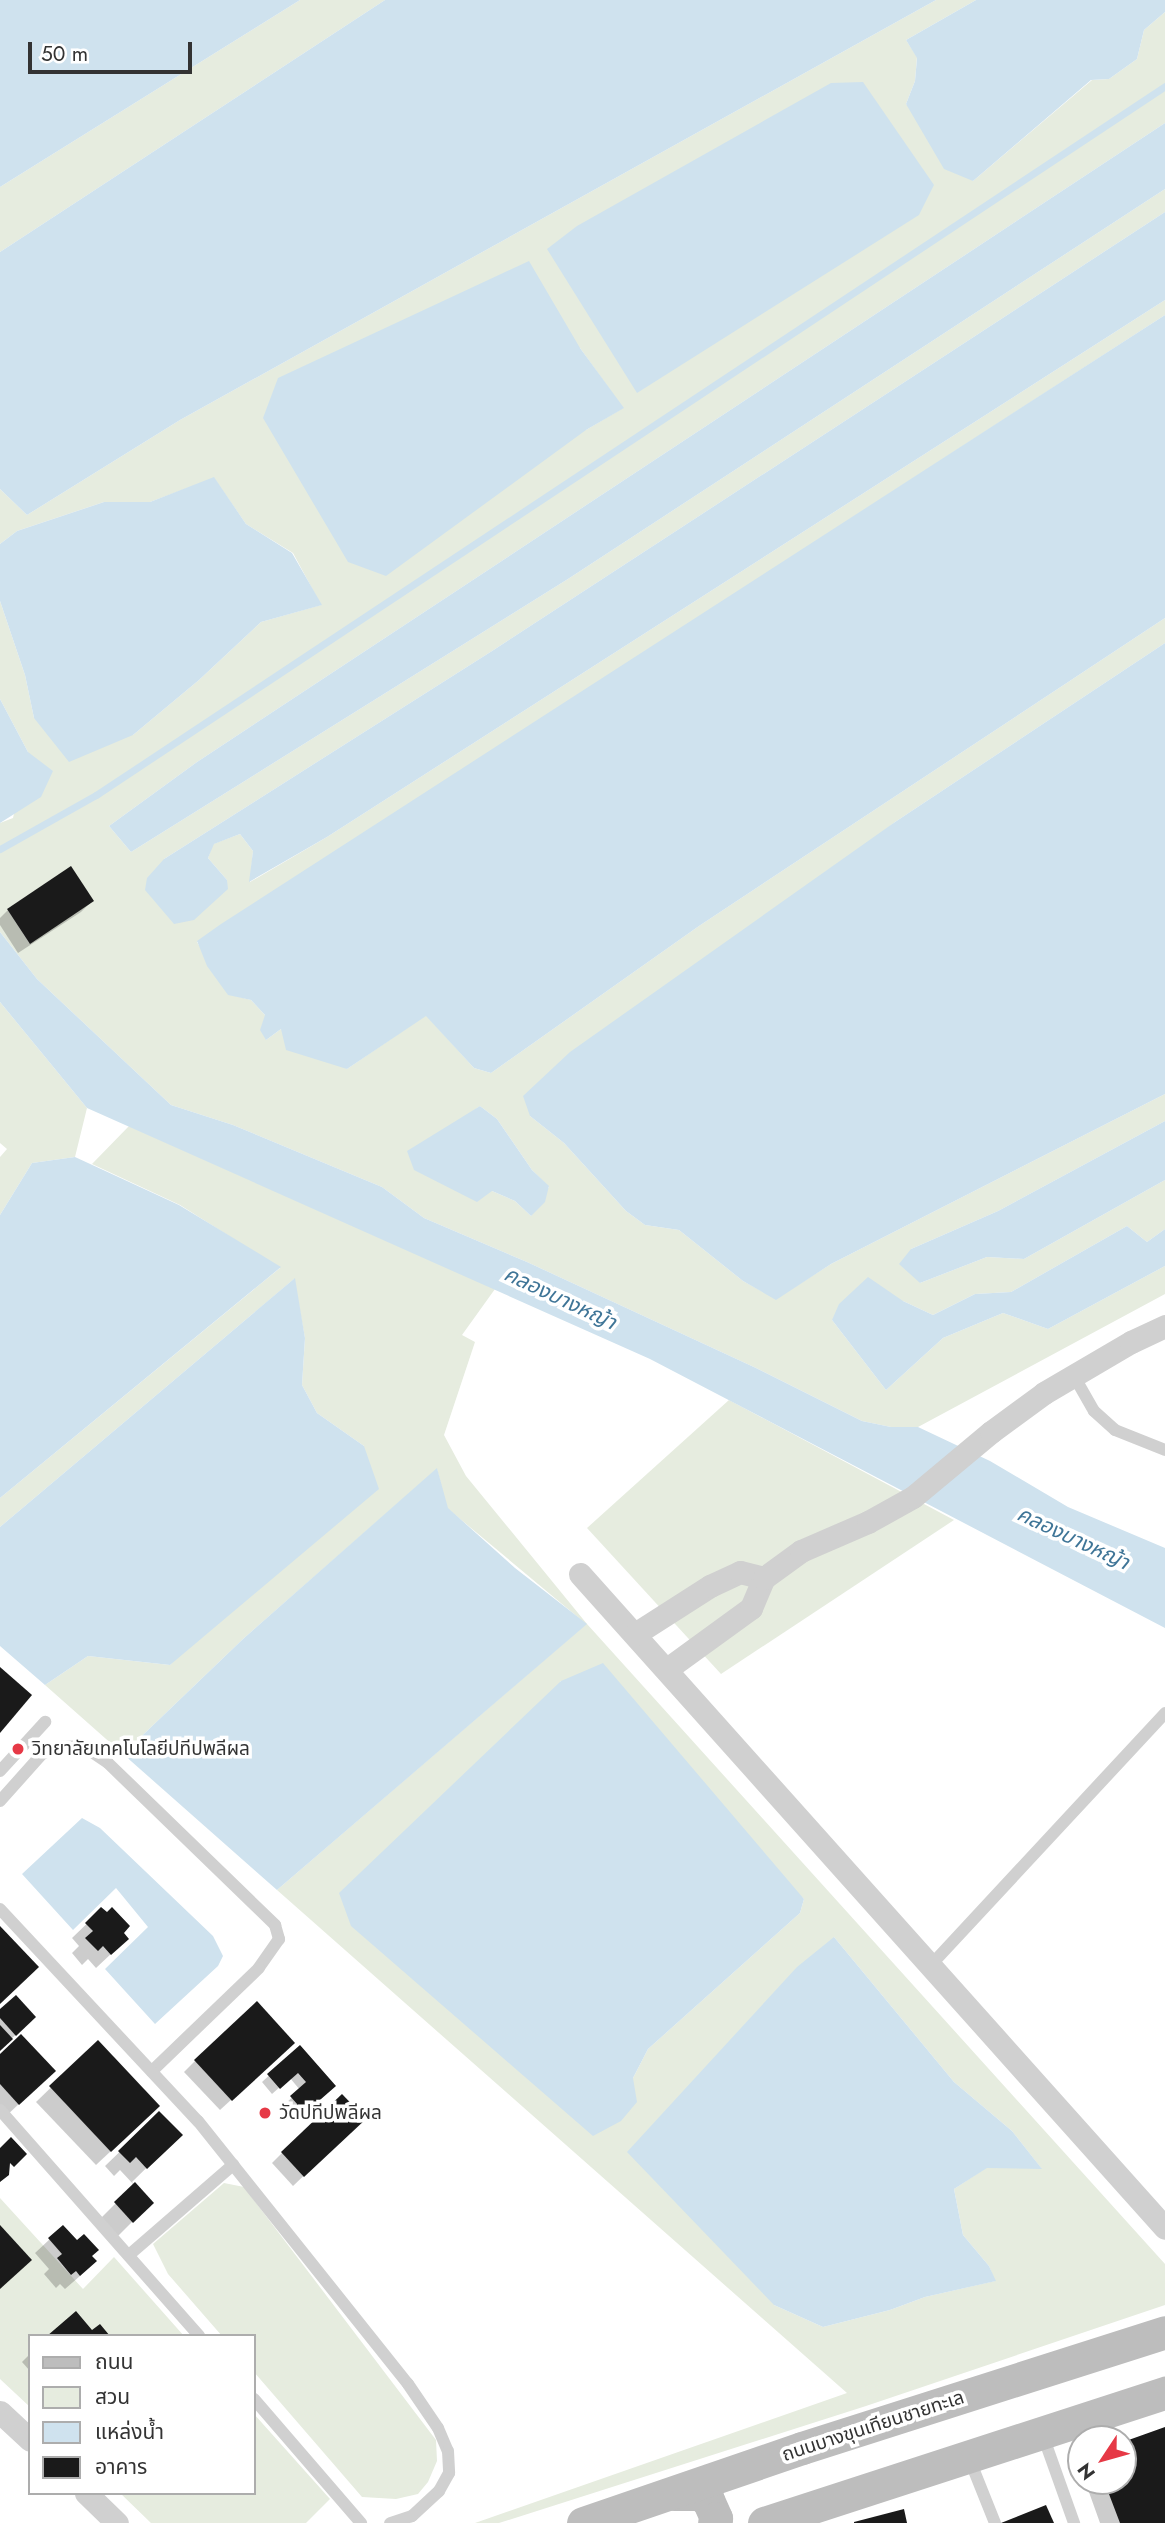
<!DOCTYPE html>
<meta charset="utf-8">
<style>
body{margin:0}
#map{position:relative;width:1165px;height:2523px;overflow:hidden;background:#fff;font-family:Jost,"Noto Sans Thai",sans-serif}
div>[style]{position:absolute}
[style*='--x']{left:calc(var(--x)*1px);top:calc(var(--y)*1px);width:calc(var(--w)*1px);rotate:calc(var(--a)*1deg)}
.green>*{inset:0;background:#e6ecdf}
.water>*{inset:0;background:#cfe2ee}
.shadow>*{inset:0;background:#0003}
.stream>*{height:7px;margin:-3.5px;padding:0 3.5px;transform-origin:3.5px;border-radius:3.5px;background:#cfe2ee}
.building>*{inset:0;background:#1a1a1a}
.service>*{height:12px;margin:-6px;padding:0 6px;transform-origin:6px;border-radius:6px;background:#d0d0d0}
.minor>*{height:23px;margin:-11.5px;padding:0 11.5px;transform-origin:11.5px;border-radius:11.5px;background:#d0d0d0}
.secondary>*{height:33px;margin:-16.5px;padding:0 16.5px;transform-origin:16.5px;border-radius:16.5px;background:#bdbdbd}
.dots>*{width:19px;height:19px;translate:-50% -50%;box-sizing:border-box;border:4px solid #fff;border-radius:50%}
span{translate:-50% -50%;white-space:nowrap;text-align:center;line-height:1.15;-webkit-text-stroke:7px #fff;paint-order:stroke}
.poi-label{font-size:19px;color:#333}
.left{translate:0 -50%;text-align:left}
.street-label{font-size:19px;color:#333}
.water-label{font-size:21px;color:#3f7597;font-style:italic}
.legend{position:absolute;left:28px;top:2334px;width:228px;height:161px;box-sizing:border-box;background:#fff;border:2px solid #adadad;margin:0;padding:9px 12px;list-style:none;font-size:21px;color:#333}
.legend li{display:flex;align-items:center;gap:14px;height:35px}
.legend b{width:35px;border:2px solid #adadad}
.north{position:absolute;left:1067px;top:2425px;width:70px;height:70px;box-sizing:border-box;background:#fff;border:2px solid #adadad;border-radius:50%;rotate:234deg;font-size:19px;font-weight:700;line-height:28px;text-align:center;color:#333}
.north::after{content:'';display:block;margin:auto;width:24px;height:32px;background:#e63946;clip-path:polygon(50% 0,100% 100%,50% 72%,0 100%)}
.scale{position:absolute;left:28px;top:42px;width:164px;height:32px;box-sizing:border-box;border:4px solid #333;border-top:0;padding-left:9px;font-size:21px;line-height:24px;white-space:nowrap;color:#333;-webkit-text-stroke:5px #fff;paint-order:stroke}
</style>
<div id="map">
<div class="green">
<i style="clip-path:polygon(300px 0,385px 0,0 252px,0 187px)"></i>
<i style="clip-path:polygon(evenodd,936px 0,976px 0,906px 40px,917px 57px,915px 81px,906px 104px,973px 181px,1092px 80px,1109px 79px,1137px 59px,1144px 30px,1165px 12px,1165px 123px,197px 762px,109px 826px,131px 852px,568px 579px,1165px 189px,1165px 212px,492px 651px,164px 859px,227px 880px,208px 858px,213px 844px,240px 834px,253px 851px,250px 882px,327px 837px,1165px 300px,1165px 315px,197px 942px,228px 994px,251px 1000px,265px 1015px,266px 1040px,281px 1029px,347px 1069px,426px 1015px,474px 1068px,491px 1073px,699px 926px,1165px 618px,1165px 643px,895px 822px,530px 1116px,564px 1143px,626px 1211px,645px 1225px,679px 1230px,743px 1281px,776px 1299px,831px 1264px,1165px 1094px,1165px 1121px,998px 1211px,911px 1249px,920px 1283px,987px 1257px,1024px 1259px,1165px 1180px,1165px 1229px,1147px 1242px,1127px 1226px,1011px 1292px,975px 1294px,933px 1315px,903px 1301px,832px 1320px,886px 1390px,943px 1338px,1003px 1313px,1048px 1329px,1165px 1266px,1165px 1294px,918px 1427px,891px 1427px,862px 1421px,756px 1368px,527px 1262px,424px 1218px,382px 1187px,233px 1125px,171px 1105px,37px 979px,0 932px,0 823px,13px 818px,28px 752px,0 699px,0 601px,25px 675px,34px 718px,133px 735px,199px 680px,261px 622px,321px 605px,293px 553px,246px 524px,214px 478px,150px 502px,104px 502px,17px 531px,0 544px,0 489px,27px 515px,180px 420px,936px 0,580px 348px,623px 408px,586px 430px,580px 348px,936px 0,71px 867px,30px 943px,29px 943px,7px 909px,71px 867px,936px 0,480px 1106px,497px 1119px,532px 1170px,549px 1187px,531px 1216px,515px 1201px,492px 1191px,466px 1116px,480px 1106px)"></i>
<i style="clip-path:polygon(0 1002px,87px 1108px,75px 1157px,32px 1163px,0 1215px,0 1157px,7px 1149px,0 1143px)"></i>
<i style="clip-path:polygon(evenodd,129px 1126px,495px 1289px,462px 1335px,475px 1342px,444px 1435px,466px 1476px,587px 1624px,1165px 2264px,1165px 2305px,866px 2406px,499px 2523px,475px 2523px,847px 2393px,277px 1890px,586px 1624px,447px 1508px,437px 1469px,243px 1639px,123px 1754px,45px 1685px,88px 1656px,170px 1665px,364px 1446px,317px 1413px,302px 1385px,305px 1338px,294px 1279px,0 1527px,0 1498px,280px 1268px,180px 1205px,92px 1164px,129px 1126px,560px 1681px,804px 1899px,800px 1913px,648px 2049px,633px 2078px,560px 1681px,129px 1126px,834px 1937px,954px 2082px,1012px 2131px,1041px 2168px,986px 2168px,954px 2189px,963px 2235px,989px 2266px,995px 2281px,925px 2297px,890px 2310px,823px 2327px,774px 2305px,834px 1937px)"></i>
<i style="clip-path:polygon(729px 1400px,954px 1520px,721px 1674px,587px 1528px)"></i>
<i style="clip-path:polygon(224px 2183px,244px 2187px,436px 2440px,437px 2461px,428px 2482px,418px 2494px,396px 2499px,362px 2497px,254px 2372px,254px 2336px,222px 2336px,168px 2274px,153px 2244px)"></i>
<i style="clip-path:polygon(0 2198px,83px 2289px,114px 2257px,184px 2336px,30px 2336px,30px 2407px,0 2379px)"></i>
<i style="clip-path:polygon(254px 2414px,330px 2499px,306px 2523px,151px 2523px,120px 2493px,254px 2493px)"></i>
</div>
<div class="water">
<i style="clip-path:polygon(0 0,300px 0,0 187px)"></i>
<i style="clip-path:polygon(385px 0,936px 0,180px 420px,27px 515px,0 489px,0 252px)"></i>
<i style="clip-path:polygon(976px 0,1165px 0,1165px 12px,1144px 30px,1137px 59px,1109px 79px,1091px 80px,973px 181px,944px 169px,906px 104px,915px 81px,917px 58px,906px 40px)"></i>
<i style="clip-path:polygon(863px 82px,934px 185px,919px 215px,637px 393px,547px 249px,577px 226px,831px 83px)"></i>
<i style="clip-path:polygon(1165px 123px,1165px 189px,568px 579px,131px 852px,109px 826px,197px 762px)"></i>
<i style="clip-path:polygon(1165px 212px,1165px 300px,327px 837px,249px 882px,253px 851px,240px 834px,214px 844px,208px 858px,227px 880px,228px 889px,194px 920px,174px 924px,145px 890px,147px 878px,164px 859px,492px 651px)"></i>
<i style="clip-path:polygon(529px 261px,580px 348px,624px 408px,586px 430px,386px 576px,348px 562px,263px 418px,278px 378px)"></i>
<i style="clip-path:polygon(1165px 315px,1165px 618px,699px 926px,491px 1073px,474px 1068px,426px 1016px,347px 1069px,286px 1050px,281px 1029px,266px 1040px,260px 1030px,265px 1015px,251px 1000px,228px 995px,207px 966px,197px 941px,221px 924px)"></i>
<i style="clip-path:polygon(214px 477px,246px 524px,292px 553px,322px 605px,261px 622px,199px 680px,133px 735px,69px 762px,34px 718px,25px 675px,0 601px,0 544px,17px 531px,104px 502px,150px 502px)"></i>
<i style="clip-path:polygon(1165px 643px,1165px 1094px,831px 1264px,776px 1300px,743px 1281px,679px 1230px,645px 1225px,626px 1211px,564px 1143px,530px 1116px,523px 1096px,570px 1052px,895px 822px)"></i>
<i style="clip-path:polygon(0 699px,28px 752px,53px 771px,41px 797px,0 823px)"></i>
<i style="clip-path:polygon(0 932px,37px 979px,171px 1105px,233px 1125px,382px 1187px,424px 1218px,527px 1262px,756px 1368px,862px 1421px,891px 1427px,918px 1427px,990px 1461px,1068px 1507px,1165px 1548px,1165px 1628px,650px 1359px,87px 1108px,0 1002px)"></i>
<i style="clip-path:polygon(480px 1106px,497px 1119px,532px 1170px,549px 1186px,545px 1202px,531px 1216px,515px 1201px,492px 1191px,477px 1202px,414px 1170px,407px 1151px)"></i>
<i style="clip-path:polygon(1165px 1121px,1165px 1180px,1024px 1259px,987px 1257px,920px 1283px,899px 1264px,911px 1249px,998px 1211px)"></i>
<i style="clip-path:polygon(75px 1157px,179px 1205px,281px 1267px,0 1498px,0 1215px,32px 1163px)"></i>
<i style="clip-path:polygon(1127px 1226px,1147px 1242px,1165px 1229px,1165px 1266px,1048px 1329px,1003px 1313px,943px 1338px,886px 1390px,832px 1320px,839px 1304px,868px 1277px,903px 1301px,933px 1315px,975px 1294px,1011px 1292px)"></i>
<i style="clip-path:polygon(295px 1278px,305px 1338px,302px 1385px,317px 1413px,364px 1446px,379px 1489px,170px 1665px,88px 1656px,45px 1685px,0 1646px,0 1527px)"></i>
<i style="clip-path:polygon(437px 1468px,448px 1508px,515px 1568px,587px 1624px,277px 1890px,123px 1754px,243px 1639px)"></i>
<i style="clip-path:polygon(603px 1663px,804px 1899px,800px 1913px,648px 2049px,633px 2078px,637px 2102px,621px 2121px,593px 2136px,351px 1926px,339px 1893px,561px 1681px)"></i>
<i style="clip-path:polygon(82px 1818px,100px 1828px,213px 1936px,223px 1956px,218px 1966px,155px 2024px,105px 1969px,148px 1927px,116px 1888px,73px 1930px,22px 1874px)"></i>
<i style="clip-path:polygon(834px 1937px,954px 2082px,1012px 2131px,1042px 2169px,987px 2168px,954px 2189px,963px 2235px,989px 2266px,996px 2281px,925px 2297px,890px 2310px,823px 2327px,774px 2305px,627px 2152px,797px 1967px)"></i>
</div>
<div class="shadow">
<i style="clip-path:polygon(92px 901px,81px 912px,18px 953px,0 925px,0 918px,8px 910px)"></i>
<i style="clip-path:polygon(101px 1910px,121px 1933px,112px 1953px,96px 1968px,88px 1959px,82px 1965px,72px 1953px,79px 1946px,72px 1938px)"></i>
<i style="clip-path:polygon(0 2012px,19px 2032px,0 2049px)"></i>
<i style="clip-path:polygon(98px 2042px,144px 2120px,96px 2165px,36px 2102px)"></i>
<i style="clip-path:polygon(300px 2047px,327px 2092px,297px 2118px,285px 2104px,300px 2090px,290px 2078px,272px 2094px,262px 2082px)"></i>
<i style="clip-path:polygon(282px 2053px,220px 2110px,184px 2072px,195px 2061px)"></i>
<i style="clip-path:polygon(0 2057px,39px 2085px,4px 2118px,0 2114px)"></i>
<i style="clip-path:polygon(159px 2114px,180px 2135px,132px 2182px,152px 2202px,118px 2236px,101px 2218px,134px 2185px,120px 2170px,114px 2176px,105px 2166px)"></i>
<i style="clip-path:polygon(352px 2130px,293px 2186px,272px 2163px,282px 2153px)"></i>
<i style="clip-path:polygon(50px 2239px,90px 2256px,80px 2276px,65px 2289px,60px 2284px,56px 2288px,44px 2274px,49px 2269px,35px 2253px)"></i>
<i style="clip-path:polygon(30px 2354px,30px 2371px,22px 2362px)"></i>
<i style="clip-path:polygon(1165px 2429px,1165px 2523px,1100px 2523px,1085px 2481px,1123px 2481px,1123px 2444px)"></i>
</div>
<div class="stream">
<i style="--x:0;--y:849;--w:110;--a:-29.4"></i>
<i style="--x:96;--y:795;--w:1283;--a:-33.55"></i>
</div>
<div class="building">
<i style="clip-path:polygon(71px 866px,94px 901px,30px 944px,7px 909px)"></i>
<i style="clip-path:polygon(0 1667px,32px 1695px,0 1733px)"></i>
<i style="clip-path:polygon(101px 1907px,107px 1912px,112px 1907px,130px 1926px,124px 1933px,129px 1939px,111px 1955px,103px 1946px,98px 1951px,85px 1938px,93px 1931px,85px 1923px)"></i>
<i style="clip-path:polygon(0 1926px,39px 1967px,0 2004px)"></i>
<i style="clip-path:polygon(16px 1995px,36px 2017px,16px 2036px,0 2018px,0 2009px)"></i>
<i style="clip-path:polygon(257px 2001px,295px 2043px,232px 2101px,194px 2060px)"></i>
<i style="clip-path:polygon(0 2025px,13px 2039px,0 2051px)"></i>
<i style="clip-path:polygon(21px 2034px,56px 2071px,19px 2105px,0 2084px,0 2054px)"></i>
<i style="clip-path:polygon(98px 2040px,160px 2106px,111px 2152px,49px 2086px)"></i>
<i style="clip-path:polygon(300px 2045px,336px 2086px,305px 2113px,290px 2096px,306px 2082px,298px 2073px,280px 2089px,267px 2074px)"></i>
<i style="clip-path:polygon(342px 2094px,366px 2119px,304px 2177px,281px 2152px)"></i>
<i style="clip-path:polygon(159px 2111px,183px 2135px,147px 2169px,136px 2157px,130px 2163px,118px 2151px)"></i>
<i style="clip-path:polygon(11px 2137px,27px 2154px,14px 2167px,10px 2163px,9px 2175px,0 2182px,0 2148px)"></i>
<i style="clip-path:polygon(135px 2182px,154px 2203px,133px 2223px,114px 2202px)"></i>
<i style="clip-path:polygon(0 2225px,32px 2260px,0 2289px)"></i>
<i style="clip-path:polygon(63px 2225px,77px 2240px,84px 2234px,99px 2250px,92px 2256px,97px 2261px,80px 2276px,76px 2271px,71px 2275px,57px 2258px,62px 2254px,48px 2238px)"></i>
<i style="clip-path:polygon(76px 2311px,92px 2330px,100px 2324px,110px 2336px,47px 2336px)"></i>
<i style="clip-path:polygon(1165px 2427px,1165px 2523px,1120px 2523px,1104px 2481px,1123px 2481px,1123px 2442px)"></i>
<i style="clip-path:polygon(1046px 2505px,1054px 2523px,1001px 2523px)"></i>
<i style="clip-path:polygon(904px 2509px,907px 2523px,854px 2523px,854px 2522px)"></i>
</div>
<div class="service">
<i style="--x:1074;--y:1376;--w:40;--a:60.3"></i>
<i style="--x:1094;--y:1411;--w:28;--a:42"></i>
<i style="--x:1115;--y:1430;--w:54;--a:21.8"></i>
<i style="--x:0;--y:1771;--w:67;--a:-47.4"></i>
<i style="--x:0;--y:1801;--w:63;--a:-48.2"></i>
<i style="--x:42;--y:1754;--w:18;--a:-22"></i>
<i style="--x:59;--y:1747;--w:24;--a:-2"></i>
<i style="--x:83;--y:1746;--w:30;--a:34"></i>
<i style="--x:108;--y:1763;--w:233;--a:44.1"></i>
<i style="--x:275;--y:1925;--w:15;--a:74"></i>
<i style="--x:279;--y:1939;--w:35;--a:125"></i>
<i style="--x:259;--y:1968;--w:149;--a:136.1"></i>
<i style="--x:0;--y:1909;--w:290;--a:47"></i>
<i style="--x:198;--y:2121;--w:337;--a:51.4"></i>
<i style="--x:408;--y:2384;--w:53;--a:55.7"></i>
<i style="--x:438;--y:2428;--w:25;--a:67"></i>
<i style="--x:448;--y:2451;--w:22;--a:87"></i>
<i style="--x:449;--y:2473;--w:21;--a:119"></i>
<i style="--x:439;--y:2491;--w:37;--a:137"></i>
<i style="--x:412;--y:2516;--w:23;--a:162"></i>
<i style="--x:931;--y:1965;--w:344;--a:-47.1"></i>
<i style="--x:0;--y:2110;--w:301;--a:48.6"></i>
<i style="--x:129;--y:2255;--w:138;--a:-40.9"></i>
<i style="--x:254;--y:2399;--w:164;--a:49.2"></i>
<i style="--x:1042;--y:2433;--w:96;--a:70.4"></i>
<i style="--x:969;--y:2458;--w:70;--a:68.2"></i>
</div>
<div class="minor">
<i style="--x:580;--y:1574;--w:877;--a:48.19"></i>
<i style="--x:635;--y:1634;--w:89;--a:-32.6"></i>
<i style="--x:710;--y:1586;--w:33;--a:-25"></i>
<i style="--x:740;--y:1572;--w:25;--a:14"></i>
<i style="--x:667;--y:1669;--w:104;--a:-36"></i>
<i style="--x:751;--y:1608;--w:33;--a:-67"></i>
<i style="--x:764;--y:1578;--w:46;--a:-36.1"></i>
<i style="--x:801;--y:1551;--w:73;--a:-23.4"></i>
<i style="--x:868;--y:1522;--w:51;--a:-29.1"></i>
<i style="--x:913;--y:1497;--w:102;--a:-39.8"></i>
<i style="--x:991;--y:1432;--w:66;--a:-36.3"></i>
<i style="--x:1044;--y:1393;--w:101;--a:-30.4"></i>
<i style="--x:1131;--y:1342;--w:38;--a:-25"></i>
<i style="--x:0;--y:2412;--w:41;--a:43"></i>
<i style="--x:86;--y:2493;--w:43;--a:44.1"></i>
</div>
<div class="secondary">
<i style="--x:674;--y:2494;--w:25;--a:0"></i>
<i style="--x:699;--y:2494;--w:11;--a:34"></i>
<i style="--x:708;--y:2500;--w:20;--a:66"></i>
<i style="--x:716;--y:2518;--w:5;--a:112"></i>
<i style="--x:583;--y:2523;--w:231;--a:-18.9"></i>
<i style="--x:802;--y:2448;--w:381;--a:-17.7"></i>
<i style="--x:764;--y:2523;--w:422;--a:-18"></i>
</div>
<div class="dots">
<i style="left:18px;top:1749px;background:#e63946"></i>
<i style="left:265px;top:2113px;background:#e63946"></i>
</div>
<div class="poi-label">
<span class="left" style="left:32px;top:1749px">วิทยาลัยเทคโนโลยีปทีปพลีผล</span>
<span class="left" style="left:279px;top:2113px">วัดปทีปพลีผล</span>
</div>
<div class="street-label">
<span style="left:873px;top:2426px;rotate:-18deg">ถนนบางขุนเทียนชายทะเล</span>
</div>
<div class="water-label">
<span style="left:560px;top:1298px;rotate:25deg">คลองบางหญ้า</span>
<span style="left:1073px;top:1538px;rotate:25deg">คลองบางหญ้า</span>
</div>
<ul class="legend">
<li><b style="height:9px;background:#bdbdbd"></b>ถนน</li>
<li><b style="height:19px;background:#e6ecdf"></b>สวน</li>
<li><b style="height:19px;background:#cfe2ee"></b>แหล่งน้ำ</li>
<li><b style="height:19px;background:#1a1a1a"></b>อาคาร</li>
</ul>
<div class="north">N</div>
<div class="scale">50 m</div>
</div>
